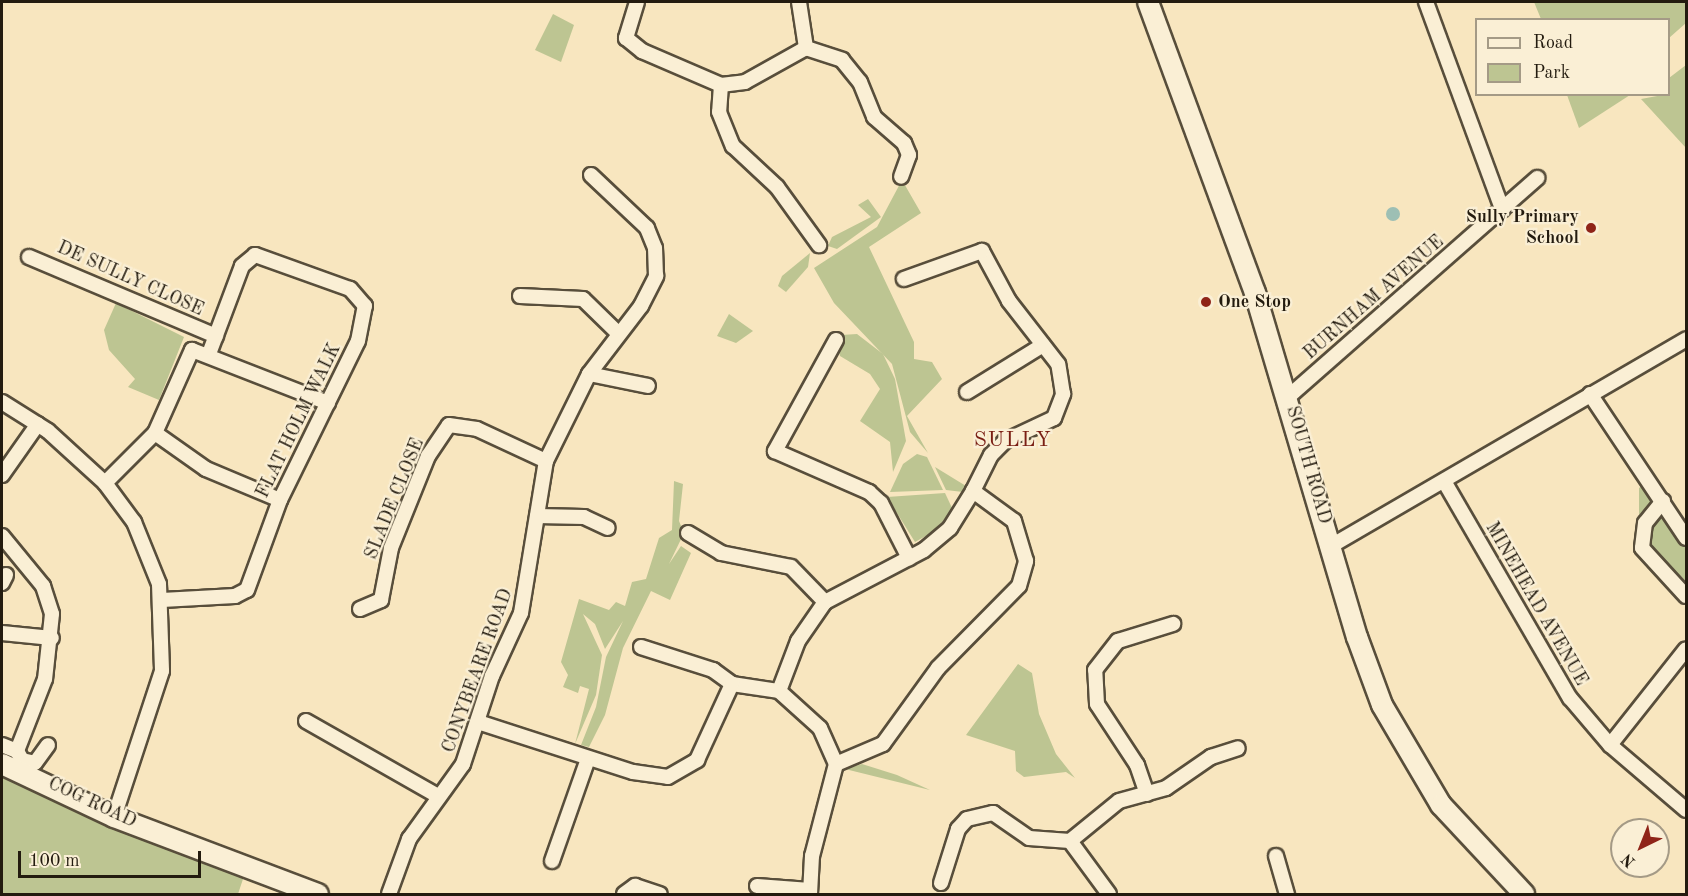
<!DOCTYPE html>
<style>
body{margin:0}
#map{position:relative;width:1688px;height:896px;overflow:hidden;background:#f8e6bf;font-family:"Old Standard TT",serif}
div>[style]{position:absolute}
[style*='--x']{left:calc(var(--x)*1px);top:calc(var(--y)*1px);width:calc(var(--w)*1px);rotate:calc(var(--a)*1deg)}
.green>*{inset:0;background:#bdc592}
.water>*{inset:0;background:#9dbfb4}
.round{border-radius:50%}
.roads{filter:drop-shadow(2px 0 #584e3b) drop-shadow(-2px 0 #584e3b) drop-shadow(0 2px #584e3b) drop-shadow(0 -2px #584e3b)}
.street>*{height:14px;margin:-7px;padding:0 7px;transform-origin:7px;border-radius:7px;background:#faefd5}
.secondary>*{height:20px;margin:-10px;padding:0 10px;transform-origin:10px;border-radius:10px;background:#faefd5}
.dots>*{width:16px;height:16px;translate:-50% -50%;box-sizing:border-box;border:3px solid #faefd5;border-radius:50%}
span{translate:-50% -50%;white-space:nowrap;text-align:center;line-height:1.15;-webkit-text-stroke:4.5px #faefd5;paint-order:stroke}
.poi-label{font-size:18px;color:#231b0f;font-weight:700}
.right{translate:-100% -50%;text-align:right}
.left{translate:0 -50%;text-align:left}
.street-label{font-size:18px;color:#231b0f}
.quarter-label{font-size:21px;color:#7a1f14;letter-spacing:1.5px}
.frame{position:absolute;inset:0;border:3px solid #231b0f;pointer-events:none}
.legend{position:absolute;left:1475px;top:18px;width:195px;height:78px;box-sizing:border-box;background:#faefd5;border:2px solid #a49a86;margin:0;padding:8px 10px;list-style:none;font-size:18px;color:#231b0f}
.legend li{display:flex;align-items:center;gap:12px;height:30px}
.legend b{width:30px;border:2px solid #a49a86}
.north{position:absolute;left:1610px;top:818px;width:60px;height:60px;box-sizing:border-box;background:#faefd5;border:2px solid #a49a86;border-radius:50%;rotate:223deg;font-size:16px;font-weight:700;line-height:24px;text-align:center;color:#231b0f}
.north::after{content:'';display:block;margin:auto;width:21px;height:27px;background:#8f2418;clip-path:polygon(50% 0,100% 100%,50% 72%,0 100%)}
.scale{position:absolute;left:18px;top:851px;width:183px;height:27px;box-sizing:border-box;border:3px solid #231b0f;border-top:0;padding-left:8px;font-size:18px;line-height:21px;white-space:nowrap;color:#231b0f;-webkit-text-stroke:4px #faefd5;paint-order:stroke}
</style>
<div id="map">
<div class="green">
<i style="clip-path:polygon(1534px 2px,1686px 2px,1686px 23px,1669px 38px,1668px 20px,1541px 19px)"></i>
<i style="clip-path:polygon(553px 14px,574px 25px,561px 62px,535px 50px)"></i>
<i style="clip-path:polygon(1686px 65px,1686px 148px,1641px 99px,1668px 94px,1669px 78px)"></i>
<i style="clip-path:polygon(1567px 95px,1567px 94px,1630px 95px,1579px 128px)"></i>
<i style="clip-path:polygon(902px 180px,921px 213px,869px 247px,914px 342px,914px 359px,932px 362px,942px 379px,907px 416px,928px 453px,910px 432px,892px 364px,834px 303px,814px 268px,877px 227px)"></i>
<i style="clip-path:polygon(868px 199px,881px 217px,837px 249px,828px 246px,832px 237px,871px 217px,858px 205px)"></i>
<i style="clip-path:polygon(810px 253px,808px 267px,786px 292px,778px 286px,782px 276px)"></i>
<i style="clip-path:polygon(116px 303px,184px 337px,159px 400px,128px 387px,135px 379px,109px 350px,104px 330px)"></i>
<i style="clip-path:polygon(729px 314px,753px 331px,736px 343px,717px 336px)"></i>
<i style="clip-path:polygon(857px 334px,883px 354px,895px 379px,906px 441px,893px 472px,890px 442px,860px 421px,880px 389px,870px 374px,840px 356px,837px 343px,841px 335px)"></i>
<i style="clip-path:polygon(917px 454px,927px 457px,943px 490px,890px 492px,903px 464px)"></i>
<i style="clip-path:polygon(935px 467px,966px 486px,963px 492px,946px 490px)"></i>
<i style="clip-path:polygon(674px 481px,683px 484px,679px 521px,684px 533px,669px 564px,681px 546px,691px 553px,670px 600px,651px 591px,623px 648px,605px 715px,589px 747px,581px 745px,596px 707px,606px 657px,623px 621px,605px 649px,595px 624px,583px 614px,602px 655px,596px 695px,575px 744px,589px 689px,580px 686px,578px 693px,563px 687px,568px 675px,561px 662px,579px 599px,609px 610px,616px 602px,625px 606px,632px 582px,646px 579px,659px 538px,672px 530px)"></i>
<i style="clip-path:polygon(1645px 484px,1653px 503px,1639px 515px,1639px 488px)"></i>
<i style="clip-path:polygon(945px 493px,953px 510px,933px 532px,915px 542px,887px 497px)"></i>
<i style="clip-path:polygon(1657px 515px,1666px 516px,1686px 547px,1686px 590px,1647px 544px)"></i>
<i style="clip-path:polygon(1018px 664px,1032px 673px,1039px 714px,1056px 754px,1075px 778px,1066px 772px,1024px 777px,1016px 771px,1015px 751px,966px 735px)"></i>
<i style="clip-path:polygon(862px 764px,897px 775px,930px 790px,845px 769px)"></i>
<i style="clip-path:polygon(2px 777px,93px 820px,244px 876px,238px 894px,2px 894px)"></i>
</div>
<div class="water">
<i class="round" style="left:1386px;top:207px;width:14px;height:14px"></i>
</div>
<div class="roads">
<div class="street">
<i style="--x:637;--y:2;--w:38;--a:107"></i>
<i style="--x:626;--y:38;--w:21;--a:39"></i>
<i style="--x:642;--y:51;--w:86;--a:23.3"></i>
<i style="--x:721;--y:85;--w:24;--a:-7"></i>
<i style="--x:745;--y:82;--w:70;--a:-29.1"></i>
<i style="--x:806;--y:48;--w:38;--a:18"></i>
<i style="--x:842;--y:60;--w:28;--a:51"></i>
<i style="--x:860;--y:82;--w:38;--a:68"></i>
<i style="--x:874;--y:117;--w:40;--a:41"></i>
<i style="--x:904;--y:143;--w:13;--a:67"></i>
<i style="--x:909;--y:155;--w:23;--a:110"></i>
<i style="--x:799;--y:2;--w:47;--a:81.3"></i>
<i style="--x:1426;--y:2;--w:221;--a:69.8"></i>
<i style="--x:721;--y:85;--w:27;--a:94"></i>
<i style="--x:719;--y:112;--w:37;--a:68"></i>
<i style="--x:733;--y:146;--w:60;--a:43"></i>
<i style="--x:777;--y:187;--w:72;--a:54.1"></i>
<i style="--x:29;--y:257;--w:203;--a:22.9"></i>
<i style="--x:520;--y:296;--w:63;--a:2.7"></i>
<i style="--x:583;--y:299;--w:49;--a:44.2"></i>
<i style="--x:836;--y:340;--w:127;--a:118.8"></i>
<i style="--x:775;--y:451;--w:103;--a:23.6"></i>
<i style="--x:869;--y:492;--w:16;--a:43"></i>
<i style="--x:881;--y:503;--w:62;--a:63"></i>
<i style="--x:589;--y:374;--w:60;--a:11.5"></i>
<i style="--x:967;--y:392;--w:89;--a:-31.7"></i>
<i style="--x:1590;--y:394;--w:173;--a:56.3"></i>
<i style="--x:1288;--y:397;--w:332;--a:-41.3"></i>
<i style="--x:2;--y:402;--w:54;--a:32.2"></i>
<i style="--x:48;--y:431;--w:77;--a:42.4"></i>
<i style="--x:105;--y:483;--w:49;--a:53.4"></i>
<i style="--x:134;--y:522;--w:67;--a:68"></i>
<i style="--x:159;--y:584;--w:87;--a:88"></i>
<i style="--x:162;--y:671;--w:154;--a:108.2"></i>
<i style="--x:155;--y:433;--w:62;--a:35.2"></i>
<i style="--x:206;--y:469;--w:80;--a:22.7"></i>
<i style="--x:2;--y:475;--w:62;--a:-54.8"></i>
<i style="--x:1444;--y:481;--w:251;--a:59.9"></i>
<i style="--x:1570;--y:698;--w:62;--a:49.6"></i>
<i style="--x:1610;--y:745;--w:100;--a:40.5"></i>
<i style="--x:105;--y:483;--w:71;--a:-45"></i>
<i style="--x:155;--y:433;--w:91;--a:-66"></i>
<i style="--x:192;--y:350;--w:146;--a:21.3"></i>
<i style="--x:1663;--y:501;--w:28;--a:129"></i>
<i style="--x:1645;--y:523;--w:25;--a:97"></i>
<i style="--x:1642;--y:548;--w:65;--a:47.5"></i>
<i style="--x:537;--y:516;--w:47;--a:1.2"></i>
<i style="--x:584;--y:517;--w:26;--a:25"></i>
<i style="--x:688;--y:533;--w:39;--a:31"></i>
<i style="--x:721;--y:553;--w:71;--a:11.3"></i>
<i style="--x:791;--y:567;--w:49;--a:45.8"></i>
<i style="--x:2;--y:536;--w:65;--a:50.6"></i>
<i style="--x:43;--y:586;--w:29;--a:72"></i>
<i style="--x:52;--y:614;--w:65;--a:96.1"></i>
<i style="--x:45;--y:679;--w:77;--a:111.3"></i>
<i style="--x:17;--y:751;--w:10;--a:61"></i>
<i style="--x:22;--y:760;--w:13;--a:13"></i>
<i style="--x:35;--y:763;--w:22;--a:-54"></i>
<i style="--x:1331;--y:546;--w:411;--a:-30.2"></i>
<i style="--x:2;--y:583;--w:9;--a:-63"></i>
<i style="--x:162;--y:600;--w:73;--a:-3.1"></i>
<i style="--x:235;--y:596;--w:13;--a:-27"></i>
<i style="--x:247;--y:590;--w:96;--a:-69.9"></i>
<i style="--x:280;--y:500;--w:177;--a:-63.9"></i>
<i style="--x:358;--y:341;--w:36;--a:-79"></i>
<i style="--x:365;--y:306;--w:23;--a:-131"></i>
<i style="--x:350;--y:289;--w:101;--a:-160.3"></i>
<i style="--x:255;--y:255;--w:17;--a:140"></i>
<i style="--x:242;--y:266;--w:94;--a:110.6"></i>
<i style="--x:360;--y:609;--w:23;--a:-23"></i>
<i style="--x:381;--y:600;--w:53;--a:-79.1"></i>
<i style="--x:391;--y:548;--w:99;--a:-68.1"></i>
<i style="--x:428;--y:456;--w:37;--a:-56"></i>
<i style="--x:449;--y:425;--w:28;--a:8"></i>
<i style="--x:477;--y:429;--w:76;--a:24.9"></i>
<i style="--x:2;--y:633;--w:50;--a:5.7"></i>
<i style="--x:641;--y:647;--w:76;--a:17.7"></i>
<i style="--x:713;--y:670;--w:24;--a:36"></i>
<i style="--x:732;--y:684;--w:48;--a:8.5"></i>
<i style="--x:779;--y:691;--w:55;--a:42.1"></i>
<i style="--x:820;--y:728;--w:39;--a:66"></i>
<i style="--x:836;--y:764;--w:95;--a:104.6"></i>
<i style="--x:812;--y:856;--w:38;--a:93"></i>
<i style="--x:779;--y:691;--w:53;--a:-69.2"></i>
<i style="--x:798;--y:641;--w:47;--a:-55.3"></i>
<i style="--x:825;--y:602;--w:112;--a:-27.7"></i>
<i style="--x:924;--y:550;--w:34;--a:-40"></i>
<i style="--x:950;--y:528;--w:44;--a:-58.1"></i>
<i style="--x:306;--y:721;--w:152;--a:29.6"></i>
<i style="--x:478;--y:722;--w:163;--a:17.9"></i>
<i style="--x:633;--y:772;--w:35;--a:8"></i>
<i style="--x:668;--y:777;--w:34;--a:-30"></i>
<i style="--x:697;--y:760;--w:84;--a:-65.3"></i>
<i style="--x:2;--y:745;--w:16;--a:22"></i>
<i style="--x:1610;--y:745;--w:122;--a:-51.6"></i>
<i style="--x:836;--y:764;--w:51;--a:-23.1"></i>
<i style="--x:883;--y:744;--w:94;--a:-54.1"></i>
<i style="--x:938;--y:668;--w:115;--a:-45.4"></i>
<i style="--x:1019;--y:586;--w:26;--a:-74"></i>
<i style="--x:1026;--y:561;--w:42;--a:-106.7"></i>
<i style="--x:1014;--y:521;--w:51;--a:-143.8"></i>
<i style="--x:973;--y:491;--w:40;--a:-63.4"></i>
<i style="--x:991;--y:455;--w:20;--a:-45"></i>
<i style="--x:1005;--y:441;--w:54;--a:-25.1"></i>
<i style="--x:1054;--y:418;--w:26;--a:-69"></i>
<i style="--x:1063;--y:394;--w:30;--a:-99"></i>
<i style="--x:1058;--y:364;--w:80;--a:-127.9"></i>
<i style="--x:1009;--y:301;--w:57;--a:-118.4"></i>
<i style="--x:982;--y:251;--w:83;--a:160.3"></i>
<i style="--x:1147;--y:794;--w:31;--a:-109"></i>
<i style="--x:1137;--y:765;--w:73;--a:-123.3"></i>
<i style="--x:1097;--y:704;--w:34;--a:-93"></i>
<i style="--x:1095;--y:670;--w:37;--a:-52"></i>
<i style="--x:1118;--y:641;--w:58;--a:-17.2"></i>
<i style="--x:1070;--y:841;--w:63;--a:-39.2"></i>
<i style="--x:1119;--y:801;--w:49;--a:-15.5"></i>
<i style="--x:1166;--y:788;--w:55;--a:-34.6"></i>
<i style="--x:1211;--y:757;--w:28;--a:-18"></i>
<i style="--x:1276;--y:856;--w:40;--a:74"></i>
<i style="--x:552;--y:861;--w:108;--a:-70.6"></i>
<i style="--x:941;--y:883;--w:57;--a:-72.5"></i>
<i style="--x:958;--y:829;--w:13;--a:-48"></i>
<i style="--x:967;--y:819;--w:27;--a:-13"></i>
<i style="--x:993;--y:813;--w:44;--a:34.8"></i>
<i style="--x:1029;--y:838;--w:41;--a:4.2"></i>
<i style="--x:1070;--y:841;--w:66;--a:53.7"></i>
<i style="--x:757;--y:886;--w:53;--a:4.3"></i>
<i style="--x:389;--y:894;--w:59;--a:-70"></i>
<i style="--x:409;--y:839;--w:92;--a:-54.2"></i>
<i style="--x:463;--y:764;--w:93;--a:-71.8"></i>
<i style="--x:492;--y:676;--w:69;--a:-65.3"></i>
<i style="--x:521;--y:613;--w:154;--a:-80.7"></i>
<i style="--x:546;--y:461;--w:97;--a:-63.7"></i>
<i style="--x:589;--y:374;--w:86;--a:-52.6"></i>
<i style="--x:641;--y:306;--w:34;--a:-63"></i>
<i style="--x:656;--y:276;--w:28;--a:-92"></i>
<i style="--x:655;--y:248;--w:22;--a:-112"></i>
<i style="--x:647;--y:228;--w:77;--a:-136.6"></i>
<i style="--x:624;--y:894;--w:14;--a:-36"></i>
<i style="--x:635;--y:886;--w:26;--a:18"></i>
</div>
<div class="secondary">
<i style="--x:1148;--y:2;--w:310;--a:69.8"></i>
<i style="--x:1255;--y:293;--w:359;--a:73.5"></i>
<i style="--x:1357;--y:637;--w:72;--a:69.8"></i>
<i style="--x:1382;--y:705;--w:116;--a:59.5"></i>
<i style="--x:1441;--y:805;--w:122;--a:47"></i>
<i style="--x:2;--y:764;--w:124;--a:25.3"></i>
<i style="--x:114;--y:817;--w:218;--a:20.7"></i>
</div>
</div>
<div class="dots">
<i style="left:1591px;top:228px;background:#8f2418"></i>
<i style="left:1206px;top:302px;background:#8f2418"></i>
</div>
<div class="poi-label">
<span class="right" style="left:1579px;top:228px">Sully Primary<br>School</span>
<span class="left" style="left:1218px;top:302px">One Stop</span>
</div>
<div class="street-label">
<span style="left:130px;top:279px;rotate:24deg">DE SULLY CLOSE</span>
<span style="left:1374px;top:298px;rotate:-41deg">BURNHAM AVENUE</span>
<span style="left:299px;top:421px;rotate:-64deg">FLAT HOLM WALK</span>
<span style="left:1308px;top:465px;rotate:74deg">SOUTH ROAD</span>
<span style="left:395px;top:499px;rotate:-68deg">SLADE CLOSE</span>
<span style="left:1536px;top:604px;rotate:60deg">MINEHEAD AVENUE</span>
<span style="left:478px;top:671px;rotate:-70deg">CONYBEARE ROAD</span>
<span style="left:92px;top:803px;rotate:25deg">COG ROAD</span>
</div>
<div class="quarter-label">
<span style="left:1013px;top:441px">SULLY</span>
</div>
<div class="frame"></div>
<ul class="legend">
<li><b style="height:8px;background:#faefd5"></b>Road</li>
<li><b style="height:16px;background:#bdc592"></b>Park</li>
</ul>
<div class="north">N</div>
<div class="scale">100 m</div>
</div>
